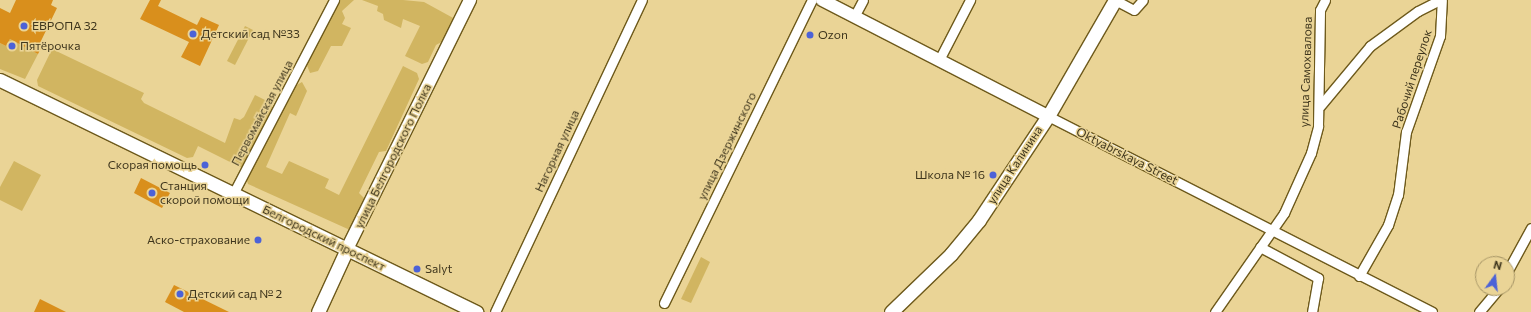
<!DOCTYPE html>
<meta charset="utf-8">
<style>
body{margin:0}
#map{position:relative;width:1531px;height:312px;overflow:hidden;background:#ead496;font-family:Commissioner,sans-serif}
div>[style]{position:absolute}
[style*='--x']{left:calc(var(--x)*1px);top:calc(var(--y)*1px);width:calc(var(--w)*1px);rotate:calc(var(--a)*1deg)}
.green>*{inset:0;background:#d1b561}
.building>*{inset:0;background:#d98f1c}
.roads{filter:drop-shadow(1px 0 #6e5a1c) drop-shadow(-1px 0 #6e5a1c) drop-shadow(0 1px #6e5a1c) drop-shadow(0 -1px #6e5a1c)}
.minor>*{height:9px;margin:-4.5px;padding:0 4.5px;transform-origin:4.5px;border-radius:4.5px;background:#fff}
.tertiary>*{height:12px;margin:-6px;padding:0 6px;transform-origin:6px;border-radius:6px;background:#fff}
.secondary>*{height:13px;margin:-6.5px;padding:0 6.5px;transform-origin:6.5px;border-radius:6.5px;background:#fff}
.dots>*{width:11px;height:11px;translate:-50% -50%;box-sizing:border-box;border:2px solid #ead496;border-radius:50%}
span{translate:-50% -50%;white-space:nowrap;text-align:center;line-height:1.15;-webkit-text-stroke:3px #ead496;paint-order:stroke}
.poi-label{font-size:12px;color:#3f361d}
.left{translate:0 -50%;text-align:left}
.right{translate:-100% -50%;text-align:right}
.street-label{font-size:12px;color:#3f361d}
.north{position:absolute;left:1475px;top:256px;width:40px;height:40px;box-sizing:border-box;background:#ead496;border:1px solid #a69566;border-radius:50%;rotate:15deg;font-size:11px;font-weight:700;line-height:16px;text-align:center;color:#3f361d}
.north::after{content:'';display:block;margin:auto;width:14px;height:18px;background:#4c62d7;clip-path:polygon(50% 0,100% 100%,50% 72%,0 100%)}
</style>
<div id="map">
<div class="green">
<i style="clip-path:polygon(339px 0,354px 0,342px 11px,345px 18px,342px 24px,351px 28px,342px 46px,331px 46px,318px 71px,310px 73px,306px 63px)"></i>
<i style="clip-path:polygon(362px 0,403px 0,424px 2px,455px 19px,445px 40px,436px 45px,428px 62px,422px 64px,405px 56px,420px 26px,403px 19px,401px 28px,384px 20px,383px 14px,377px 11px,378px 6px)"></i>
<i style="clip-path:polygon(245px 26px,253px 30px,235px 65px,227px 61px)"></i>
<i style="clip-path:polygon(10px 39px,38px 54px,25px 79px,0 69px,0 43px,6px 46px)"></i>
<i style="clip-path:polygon(52px 49px,144px 93px,141px 99px,144px 103px,225px 143px,234px 118px,240px 120px,244px 117px,255px 95px,271px 103px,273px 109px,242px 168px,198px 146px,193px 157px,187px 158px,38px 86px,37px 80px)"></i>
<i style="clip-path:polygon(403px 66px,417px 73px,419px 79px,386px 151px,379px 152px,359px 193px,366px 200px,350px 230px,248px 184px,246px 178px,293px 87px,302px 82px,307px 91px,296px 116px,290px 113px,266px 167px,282px 174px,289px 161px,329px 179px,325px 188px,339px 195px)"></i>
<i style="clip-path:polygon(14px 161px,41px 175px,22px 211px,0 200px,0 187px)"></i>
<i style="clip-path:polygon(701px 257px,710px 262px,691px 303px,681px 299px)"></i>
</div>
<div class="building">
<i style="clip-path:polygon(16px 0,53px 0,51px 5px,57px 8px,40px 43px,43px 44px,38px 54px,10px 39px,6px 46px,0 43px,0 8px,10px 13px)"></i>
<i style="clip-path:polygon(150px 0,161px 0,158px 6px,197px 25px,201px 17px,219px 25px,200px 66px,181px 57px,189px 42px,140px 19px)"></i>
<i style="clip-path:polygon(141px 178px,170px 193px,162px 208px,134px 193px)"></i>
<i style="clip-path:polygon(174px 285px,229px 312px,184px 312px,165px 302px)"></i>
<i style="clip-path:polygon(40px 299px,66px 312px,34px 312px)"></i>
</div>
<div class="roads">
<div class="minor">
<i style="--x:1115;--y:0;--w:21;--a:28"></i>
<i style="--x:1134;--y:10;--w:13;--a:-48"></i>
<i style="--x:854;--y:17;--w:19;--a:-62"></i>
<i style="--x:939;--y:60;--w:68;--a:-62.7"></i>
<i style="--x:1320;--y:106;--w:78;--a:-50.2"></i>
<i style="--x:1370;--y:46;--w:59;--a:-36.1"></i>
<i style="--x:1418;--y:11;--w:25;--a:-27"></i>
<i style="--x:1048;--y:116;--w:431;--a:27"></i>
<i style="--x:233;--y:194;--w:219;--a:-62.5"></i>
<i style="--x:1260;--y:247;--w:66;--a:28.1"></i>
<i style="--x:1318;--y:278;--w:35;--a:100"></i>
<i style="--x:1507;--y:272;--w:50;--a:-61.4"></i>
<i style="--x:1359;--y:276;--w:59;--a:-60.4"></i>
<i style="--x:1388;--y:225;--w:32;--a:-72"></i>
<i style="--x:1398;--y:195;--w:64;--a:-82.8"></i>
<i style="--x:1406;--y:132;--w:102;--a:-70.5"></i>
<i style="--x:1440;--y:36;--w:36;--a:-87"></i>
<i style="--x:664;--y:303;--w:337;--a:-64"></i>
<i style="--x:495;--y:312;--w:345;--a:-64.8"></i>
<i style="--x:1215;--y:312;--w:121;--a:-55.1"></i>
<i style="--x:1284;--y:213;--w:66;--a:-65.8"></i>
<i style="--x:1311;--y:153;--w:28;--a:-75"></i>
<i style="--x:1318;--y:126;--w:116;--a:-89"></i>
<i style="--x:1320;--y:10;--w:11;--a:-63"></i>
<i style="--x:1479;--y:312;--w:31;--a:-50"></i>
</div>
<div class="tertiary">
<i style="--x:822;--y:0;--w:254;--a:27.2"></i>
<i style="--x:347;--y:249;--w:278;--a:-63.7"></i>
</div>
<div class="secondary">
<i style="--x:0;--y:80;--w:530;--a:25.98"></i>
<i style="--x:318;--y:312;--w:69;--a:-65.3"></i>
<i style="--x:891;--y:312;--w:83;--a:-44"></i>
<i style="--x:951;--y:254;--w:44;--a:-50.5"></i>
<i style="--x:979;--y:220;--w:125;--a:-56.4"></i>
<i style="--x:1048;--y:116;--w:134;--a:-60"></i>
</div>
</div>
<div class="dots">
<i style="left:24px;top:26px;background:#4c62d7"></i>
<i style="left:193px;top:34px;background:#4c62d7"></i>
<i style="left:810px;top:35px;background:#4c62d7"></i>
<i style="left:12px;top:46px;background:#4c62d7"></i>
<i style="left:205px;top:165px;background:#4c62d7"></i>
<i style="left:993px;top:175px;background:#4c62d7"></i>
<i style="left:152px;top:193px;background:#4c62d7"></i>
<i style="left:258px;top:240px;background:#4c62d7"></i>
<i style="left:417px;top:269px;background:#4c62d7"></i>
<i style="left:180px;top:294px;background:#4c62d7"></i>
</div>
<div class="poi-label">
<span class="left" style="left:32px;top:26px">ЕВРОПА 32</span>
<span class="left" style="left:201px;top:34px">Детский сад №33</span>
<span class="left" style="left:818px;top:35px">Ozon</span>
<span class="left" style="left:20px;top:46px">Пятёрочка</span>
<span class="right" style="left:197px;top:165px">Скорая помощь</span>
<span class="right" style="left:985px;top:175px">Школа № 16</span>
<span class="left" style="left:160px;top:193px">Станция<br>скорой помощи</span>
<span class="right" style="left:250px;top:240px">Аско-страхование</span>
<span class="left" style="left:425px;top:269px">Salyt</span>
<span class="left" style="left:188px;top:294px">Детский сад № 2</span>
</div>
<div class="street-label">
<span style="left:1306px;top:72px;rotate:-88deg">улица Самохвалова</span>
<span style="left:1412px;top:79px;rotate:-72deg">Рабочий переулок</span>
<span style="left:262px;top:113px;rotate:-62deg">Первомайская улица</span>
<span style="left:727px;top:146px;rotate:-64deg">улица Дзержинского</span>
<span style="left:557px;top:151px;rotate:-65deg">Нагорная улица</span>
<span style="left:393px;top:156px;rotate:-64deg">улица Белгородского Полка</span>
<span style="left:1127px;top:156px;rotate:27deg">Oktyabrskaya Street</span>
<span style="left:1015px;top:165px;rotate:-57deg">улица Калинина</span>
<span style="left:324px;top:238px;rotate:26deg">Белгородский проспект</span>
</div>
<div class="north">N</div>
</div>
